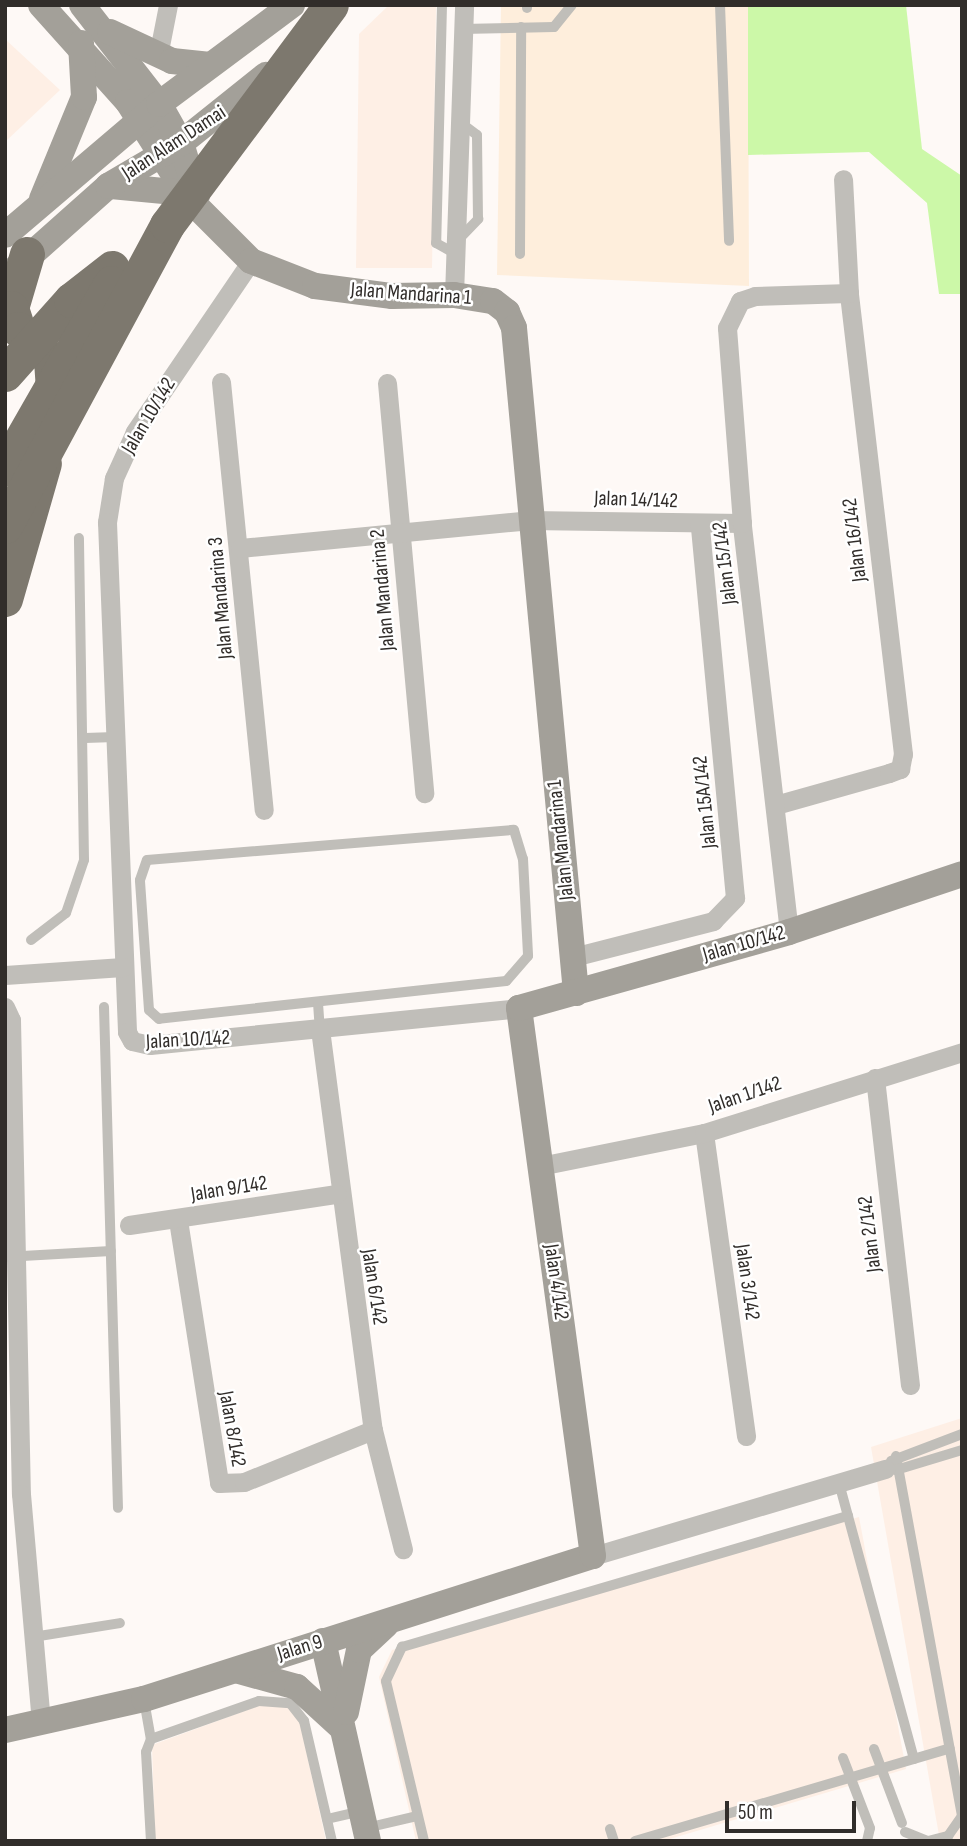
<!DOCTYPE html>
<style>
body{margin:0}
#map{position:relative;width:967px;height:1846px;overflow:hidden;background:#fef9f6;font-family:"Sofia Sans Condensed",sans-serif}
div>[style]{position:absolute}
[style*='--x']{left:calc(var(--x)*1px);top:calc(var(--y)*1px);width:calc(var(--w)*1px);rotate:calc(var(--a)*1deg)}
.built>*{inset:0;background:#feefe5}
.education>*{inset:0;background:#feeedc}
.green>*{inset:0;background:#ccf8a8}
.lane>*{height:10px;margin:-5px;padding:0 5px;transform-origin:5px;border-radius:5px;background:#c0beb9}
.street>*{height:19px;margin:-9.5px;padding:0 9.5px;transform-origin:9.5px;border-radius:9.5px;background:#c0beb9}
.secondary>*{height:26px;margin:-13px;padding:0 13px;transform-origin:13px;border-radius:13px;background:#a3a099}
.highway>*{height:35px;margin:-17.5px;padding:0 17.5px;transform-origin:17.5px;border-radius:17.5px;background:#7d786e}
.lane-bridge>*{height:10px;margin:-5px;padding:0 5px;transform-origin:5px;border-radius:5px;background:#c0beb9}
.highway-bridge>*{height:35px;margin:-17.5px;padding:0 17.5px;transform-origin:17.5px;border-radius:17.5px;background:#7d786e}
span{translate:-50% -50%;white-space:nowrap;text-align:center;line-height:1.15;-webkit-text-stroke:5px #fff;paint-order:stroke}
.street-label{font-size:21px;color:#312d2a}
.frame{position:absolute;inset:0;border:7px solid #312d2a;pointer-events:none}
.scale{position:absolute;left:725px;top:1801px;width:131px;height:32px;box-sizing:border-box;border:4px solid #312d2a;border-top:0;padding-left:9px;font-size:21px;line-height:24px;white-space:nowrap;color:#312d2a;-webkit-text-stroke:5px #fff;paint-order:stroke}
</style>
<div id="map">
<div class="built">
<i style="clip-path:polygon(389px 5px,436px 5px,432px 268px,356px 268px,359px 34px)"></i>
<i style="clip-path:polygon(5px 39px,60px 90px,5px 142px)"></i>
<i style="clip-path:polygon(962px 1418px,962px 1841px,940px 1841px,871px 1447px)"></i>
<i style="clip-path:polygon(859px 1517px,906px 1769px,663px 1841px,416px 1841px,379px 1677px,392px 1650px)"></i>
<i style="clip-path:polygon(266px 1703px,287px 1706px,300px 1723px,326px 1841px,155px 1841px,152px 1745px)"></i>
</div>
<div class="education">
<i style="clip-path:polygon(501px 5px,748px 5px,749px 286px,497px 275px)"></i>
</div>
<div class="green">
<i style="clip-path:polygon(748px 5px,906px 5px,922px 149px,962px 176px,962px 294px,939px 294px,927px 203px,869px 152px,748px 155px)"></i>
</div>
<div class="lane">
<i style="--x:442;--y:5;--w:238;--a:91.4"></i>
<i style="--x:436;--y:243;--w:18;--a:29"></i>
<i style="--x:720;--y:5;--w:236;--a:87.8"></i>
<i style="--x:527;--y:8;--w:3;--a:-90"></i>
<i style="--x:462;--y:29;--w:92;--a:-1.2"></i>
<i style="--x:554;--y:27;--w:28;--a:-51"></i>
<i style="--x:459;--y:239;--w:28;--a:-46"></i>
<i style="--x:478;--y:219;--w:84;--a:-90.7"></i>
<i style="--x:477;--y:135;--w:20;--a:-143"></i>
<i style="--x:520;--y:254;--w:227;--a:-89.7"></i>
<i style="--x:85;--y:738;--w:30;--a:-2"></i>
<i style="--x:514;--y:830;--w:30;--a:73"></i>
<i style="--x:523;--y:859;--w:97;--a:87"></i>
<i style="--x:528;--y:956;--w:33;--a:131"></i>
<i style="--x:506;--y:981;--w:349;--a:173.8"></i>
<i style="--x:159;--y:1019;--w:13;--a:-138"></i>
<i style="--x:149;--y:1010;--w:130;--a:-94"></i>
<i style="--x:140;--y:880;--w:21;--a:-71"></i>
<i style="--x:147;--y:860;--w:368;--a:-4.7"></i>
<i style="--x:31;--y:940;--w:44;--a:-37.6"></i>
<i style="--x:66;--y:913;--w:56;--a:-71.2"></i>
<i style="--x:84;--y:860;--w:322;--a:-90.9"></i>
<i style="--x:318;--y:1003;--w:26;--a:86"></i>
<i style="--x:104;--y:1007;--w:501;--a:88.4"></i>
<i style="--x:5;--y:1257;--w:106;--a:-3.2"></i>
<i style="--x:896;--y:1456;--w:366;--a:79.6"></i>
<i style="--x:891;--y:1461;--w:76;--a:-20.8"></i>
<i style="--x:896;--y:1470;--w:69;--a:-16.9"></i>
<i style="--x:839;--y:1483;--w:286;--a:74.8"></i>
<i style="--x:33;--y:1637;--w:88;--a:-9.1"></i>
<i style="--x:144;--y:1700;--w:40;--a:80"></i>
<i style="--x:151;--y:1739;--w:14;--a:111"></i>
<i style="--x:146;--y:1752;--w:89;--a:86.8"></i>
<i style="--x:151;--y:1739;--w:114;--a:-19.4"></i>
<i style="--x:259;--y:1701;--w:31;--a:4"></i>
<i style="--x:290;--y:1703;--w:23;--a:52"></i>
<i style="--x:304;--y:1721;--w:123;--a:76.9"></i>
<i style="--x:327;--y:1819;--w:35;--a:-13"></i>
<i style="--x:366;--y:1828;--w:52;--a:-13.2"></i>
<i style="--x:610;--y:1829;--w:13;--a:72"></i>
<i style="--x:905;--y:1832;--w:24;--a:22"></i>
<i style="--x:424;--y:1841;--w:164;--a:-103.4"></i>
<i style="--x:386;--y:1681;--w:38;--a:-65"></i>
<i style="--x:402;--y:1647;--w:465;--a:-16.4"></i>
<i style="--x:635;--y:1841;--w:328;--a:-16.4"></i>
<i style="--x:867;--y:1841;--w:13;--a:-77"></i>
<i style="--x:928;--y:1841;--w:21;--a:-14"></i>
<i style="--x:948;--y:1836;--w:24;--a:-55"></i>
</div>
<div class="street">
<i style="--x:158;--y:56;--w:52;--a:-78.9"></i>
<i style="--x:251;--y:261;--w:207;--a:124.2"></i>
<i style="--x:135;--y:432;--w:51;--a:114.5"></i>
<i style="--x:114;--y:478;--w:45;--a:99"></i>
<i style="--x:107;--y:522;--w:510;--a:87.75"></i>
<i style="--x:127;--y:1032;--w:10;--a:61"></i>
<i style="--x:132;--y:1041;--w:18;--a:13"></i>
<i style="--x:150;--y:1045;--w:371;--a:-5.7"></i>
<i style="--x:454;--y:295;--w:290;--a:-88"></i>
<i style="--x:221;--y:382;--w:430;--a:84.3"></i>
<i style="--x:387;--y:383;--w:412;--a:84.8"></i>
<i style="--x:240;--y:548;--w:290;--a:-5.5"></i>
<i style="--x:529;--y:520;--w:213;--a:0.8"></i>
<i style="--x:779;--y:804;--w:114;--a:-15.7"></i>
<i style="--x:889;--y:773;--w:12;--a:-20"></i>
<i style="--x:900;--y:769;--w:15;--a:-79"></i>
<i style="--x:903;--y:754;--w:464;--a:-96.7"></i>
<i style="--x:849;--y:293;--w:114;--a:-93"></i>
<i style="--x:789;--y:932;--w:412;--a:-96.6"></i>
<i style="--x:742;--y:523;--w:196;--a:-94.4"></i>
<i style="--x:727;--y:328;--w:30;--a:-64"></i>
<i style="--x:740;--y:301;--w:16;--a:-18"></i>
<i style="--x:755;--y:296;--w:94;--a:-1.8"></i>
<i style="--x:573;--y:957;--w:145;--a:-14.4"></i>
<i style="--x:713;--y:921;--w:32;--a:-46"></i>
<i style="--x:735;--y:898;--w:375;--a:-95.4"></i>
<i style="--x:5;--y:975;--w:118;--a:-3.9"></i>
<i style="--x:5;--y:1007;--w:14;--a:65"></i>
<i style="--x:11;--y:1020;--w:474;--a:88.8"></i>
<i style="--x:21;--y:1494;--w:230;--a:85"></i>
<i style="--x:320;--y:1029;--w:404;--a:82.5"></i>
<i style="--x:373;--y:1430;--w:123;--a:75.9"></i>
<i style="--x:875;--y:1078;--w:309;--a:83.5"></i>
<i style="--x:704;--y:1133;--w:306;--a:82.1"></i>
<i style="--x:540;--y:1166;--w:167;--a:-11.4"></i>
<i style="--x:704;--y:1133;--w:270;--a:-17.4"></i>
<i style="--x:178;--y:1220;--w:266;--a:81.1"></i>
<i style="--x:219;--y:1483;--w:25;--a:-2"></i>
<i style="--x:244;--y:1482;--w:139;--a:-22"></i>
<i style="--x:129;--y:1225;--w:210;--a:-8.5"></i>
<i style="--x:593;--y:1556;--w:305;--a:-16.6"></i>
</div>
<div class="secondary">
<i style="--x:41;--y:5;--w:130;--a:48.1"></i>
<i style="--x:128;--y:102;--w:116;--a:57.7"></i>
<i style="--x:190;--y:200;--w:86;--a:45"></i>
<i style="--x:251;--y:261;--w:69;--a:21.3"></i>
<i style="--x:315;--y:286;--w:78;--a:7.4"></i>
<i style="--x:392;--y:296;--w:62;--a:-0.9"></i>
<i style="--x:454;--y:295;--w:39;--a:9"></i>
<i style="--x:493;--y:301;--w:18;--a:38"></i>
<i style="--x:507;--y:312;--w:17;--a:66"></i>
<i style="--x:514;--y:328;--w:668;--a:84.67"></i>
<i style="--x:82;--y:5;--w:125;--a:52.1"></i>
<i style="--x:159;--y:104;--w:45;--a:60.6"></i>
<i style="--x:181;--y:143;--w:55;--a:73.2"></i>
<i style="--x:110;--y:32;--w:68;--a:25.1"></i>
<i style="--x:172;--y:61;--w:36;--a:6"></i>
<i style="--x:111;--y:186;--w:74;--a:5.4"></i>
<i style="--x:42;--y:199;--w:110;--a:-67.6"></i>
<i style="--x:84;--y:97;--w:54;--a:-93.2"></i>
<i style="--x:5;--y:235;--w:202;--a:-40.4"></i>
<i style="--x:159;--y:104;--w:166;--a:-36.7"></i>
<i style="--x:15;--y:269;--w:125;--a:-41.7"></i>
<i style="--x:108;--y:186;--w:85;--a:-30.5"></i>
<i style="--x:181;--y:143;--w:109;--a:-38.7"></i>
<i style="--x:323;--y:1641;--w:205;--a:77.3"></i>
<i style="--x:239;--y:1671;--w:60;--a:15.4"></i>
<i style="--x:297;--y:1687;--w:61;--a:42.3"></i>
<i style="--x:346;--y:1712;--w:63;--a:-78.2"></i>
<i style="--x:359;--y:1650;--w:37;--a:-43"></i>
<i style="--x:5;--y:1730;--w:142;--a:-12.6"></i>
<i style="--x:144;--y:1699;--w:471;--a:-17.7"></i>
<i style="--x:593;--y:1556;--w:553;--a:-97.69"></i>
<i style="--x:519;--y:1008;--w:280;--a:-15.7"></i>
<i style="--x:789;--y:932;--w:182;--a:-18.5"></i>
</div>
<div class="highway">
<i style="--x:27;--y:254;--w:56;--a:106.5"></i>
<i style="--x:11;--y:308;--w:22;--a:72"></i>
<i style="--x:18;--y:329;--w:45;--a:43.2"></i>
<i style="--x:51;--y:360;--w:44;--a:86.1"></i>
<i style="--x:5;--y:599;--w:141;--a:-74"></i>
</div>
<div class="lane-bridge">
<i style="--x:874;--y:1749;--w:79;--a:69.3"></i>
<i style="--x:843;--y:1758;--w:75;--a:68.9"></i>
</div>
<div class="highway-bridge">
<i style="--x:5;--y:374;--w:99;--a:-48.3"></i>
<i style="--x:71;--y:300;--w:52;--a:-38"></i>
<i style="--x:5;--y:468;--w:213;--a:-60.2"></i>
<i style="--x:5;--y:526;--w:342;--a:-61.7"></i>
<i style="--x:167;--y:225;--w:274;--a:-53.3"></i>
</div>
<div class="street-label">
<span style="left:174px;top:143px;rotate:-33deg">Jalan Alam Damai</span>
<span style="left:411px;top:294px;rotate:4deg">Jalan Mandarina 1</span>
<span style="left:149px;top:416px;rotate:-59deg">Jalan 10/142</span>
<span style="left:636px;top:500px;rotate:2deg">Jalan 14/142</span>
<span style="left:855px;top:540px;rotate:-97deg">Jalan 16/142</span>
<span style="left:725px;top:563px;rotate:-97deg">Jalan 15/142</span>
<span style="left:383px;top:590px;rotate:-95deg">Jalan Mandarina 2</span>
<span style="left:221px;top:598px;rotate:-95deg">Jalan Mandarina 3</span>
<span style="left:705px;top:802px;rotate:-96deg">Jalan 15A/142</span>
<span style="left:561px;top:840px;rotate:-96deg">Jalan Mandarina 1</span>
<span style="left:744px;top:944px;rotate:-16deg">Jalan 10/142</span>
<span style="left:188px;top:1040px;rotate:-3deg">Jalan 10/142</span>
<span style="left:745px;top:1095px;rotate:-19deg">Jalan 1/142</span>
<span style="left:229px;top:1189px;rotate:-9deg">Jalan 9/142</span>
<span style="left:870px;top:1234px;rotate:-97deg">Jalan 2/142</span>
<span style="left:556px;top:1282px;rotate:82deg">Jalan 4/142</span>
<span style="left:747px;top:1282px;rotate:82deg">Jalan 3/142</span>
<span style="left:374px;top:1287px;rotate:81deg">Jalan 6/142</span>
<span style="left:232px;top:1429px;rotate:80deg">Jalan 8/142</span>
<span style="left:300px;top:1648px;rotate:-17deg">Jalan 9</span>
</div>
<div class="frame"></div>
<div class="scale">50 m</div>
</div>
